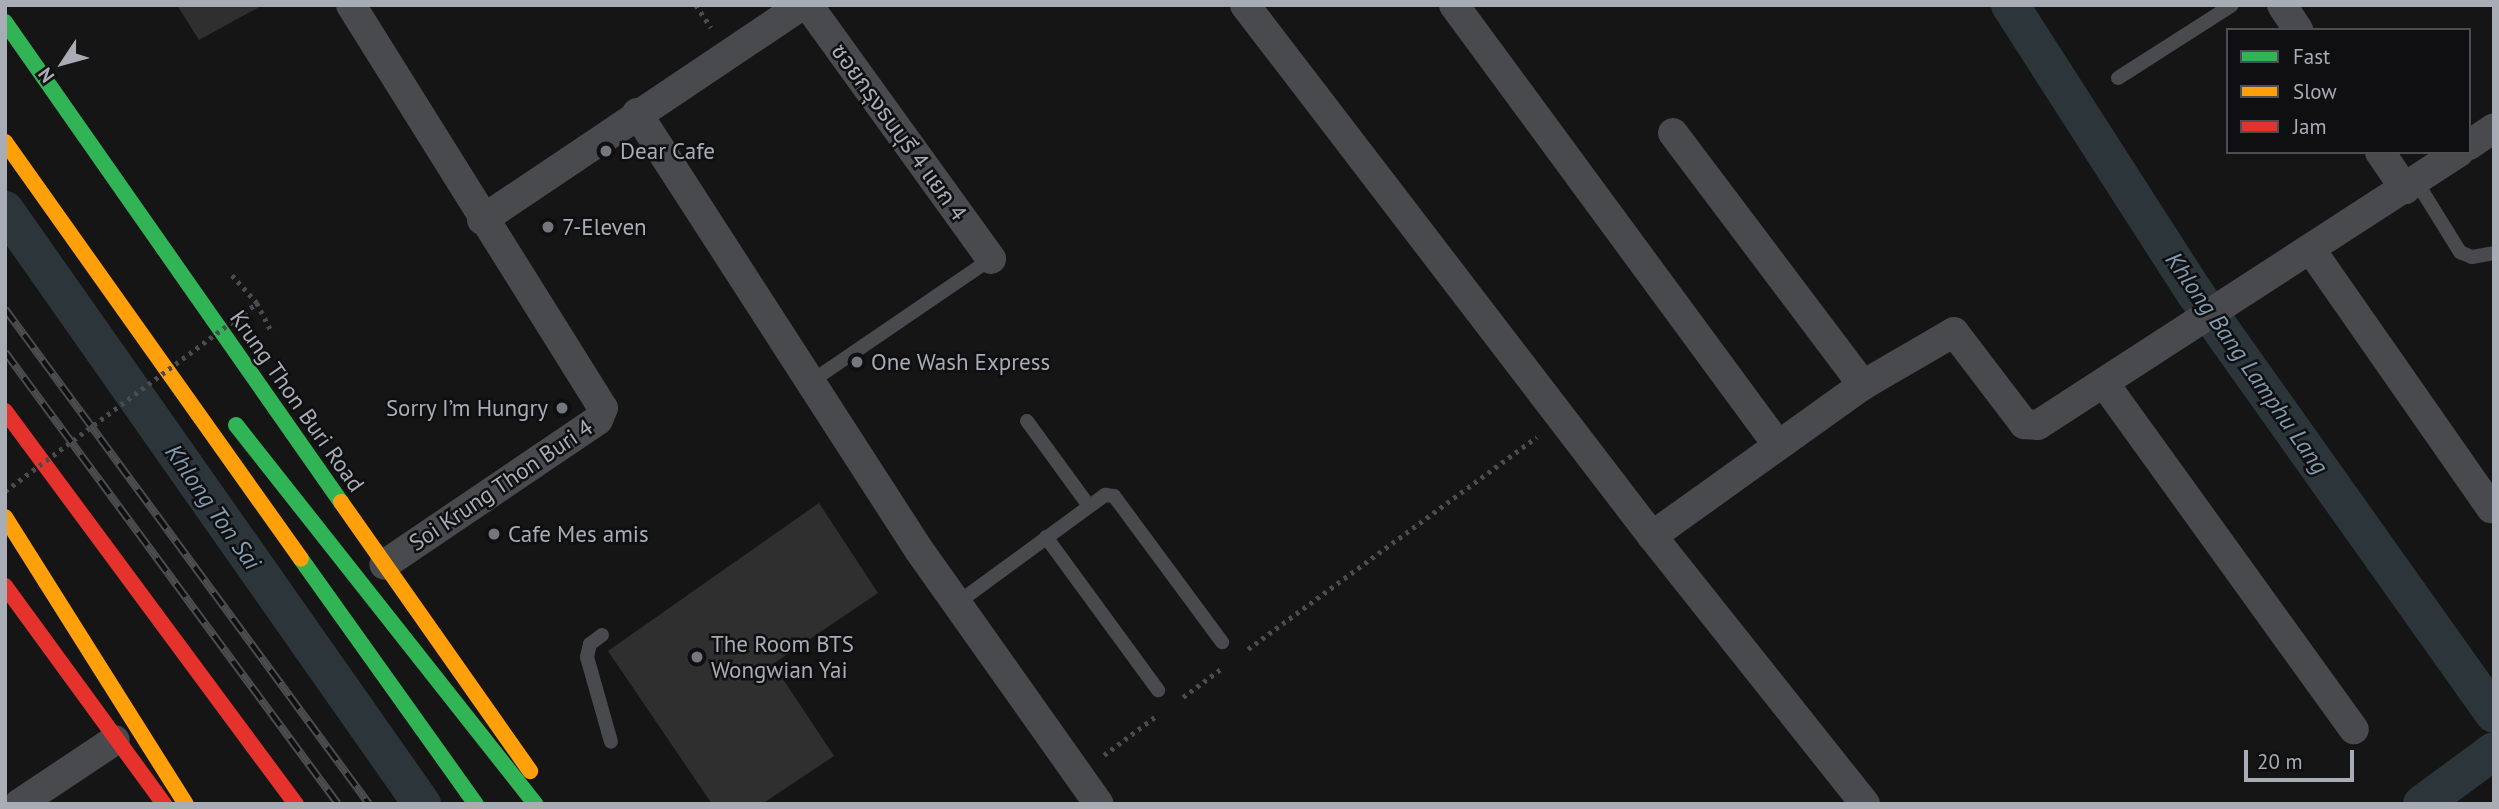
<!DOCTYPE html>
<meta charset="utf-8">
<style>
body{margin:0}
#map{position:relative;width:2499px;height:809px;overflow:hidden;background:#151515;font-family:"PT Sans","Noto Sans Thai",sans-serif}
div>[style]{position:absolute}
[style*='--x']{left:calc(var(--x)*1px);top:calc(var(--y)*1px);width:calc(var(--w)*1px);rotate:calc(var(--a)*1deg)}
.canal>*{height:38px;margin:-19px;padding:0 19px;transform-origin:19px;border-radius:19px;background:#2c3539}
.building>*{inset:0;background:#2f2f30}
.path>*{height:4.5px;margin-top:-2.25px;transform-origin:0;background:repeating-linear-gradient(90deg,#4b4c4f 0 3.5px,transparent 0 8.5px)}
.lane>*{height:14px;margin:-7px;padding:0 7px;transform-origin:7px;border-radius:7px;background:#494a4d}
.street>*{height:30px;margin:-15px;padding:0 15px;transform-origin:15px;border-radius:15px;background:#494a4d}
.fast>*{height:16px;margin:-8px;padding:0 8px;transform-origin:8px;border-radius:8px;background:#30b455}
.slow>*{height:16px;margin:-8px;padding:0 8px;transform-origin:8px;border-radius:8px;background:#ff9f0a}
.jam>*{height:16px;margin:-8px;padding:0 8px;transform-origin:8px;border-radius:8px;background:#e5322d}
.rail>*{height:8px;margin-top:-4px;transform-origin:0;background:repeating-linear-gradient(90deg,#0f0f11 0 16px,#4a4c4e 0 32px);box-sizing:border-box;border-block:2px solid #4a4c4e}
.path-bridge>*{height:4.5px;margin-top:-2.25px;transform-origin:0;background:repeating-linear-gradient(90deg,#4b4c4f 0 3.5px,transparent 0 8.5px)}
.dots>*{width:19px;height:19px;translate:-50% -50%;box-sizing:border-box;border:4px solid #0f0f11;border-radius:50%}
span{translate:-50% -50%;white-space:nowrap;text-align:center;line-height:1.15;-webkit-text-stroke:5px #0f0f11;paint-order:stroke}
.street-label{font-size:23px;color:#a7acb5}
.poi-label{font-size:23px;color:#a7acb5}
.left{translate:0 -50%;text-align:left}
.right{translate:-100% -50%;text-align:right}
.water-label{font-size:24px;color:#809cae;font-style:italic}
.frame{position:absolute;inset:0;border:7px solid #a7acb5;pointer-events:none}
.legend{position:absolute;left:2226px;top:28px;width:245px;height:126px;box-sizing:border-box;background:#0f0f11;border:2px solid #4c4e53;margin:0;padding:9px 12px;list-style:none;font-size:21px;color:#a7acb5}
.legend li{display:flex;align-items:center;gap:14px;height:35px}
.legend b{width:35px;border:2px solid #4c4e53}
.north{position:absolute;left:28px;top:28px;width:70px;height:70px;-webkit-text-stroke:5px #0f0f11;paint-order:stroke;rotate:234deg;font-size:19px;font-weight:700;line-height:28px;text-align:center;color:#a7acb5}
.north::after{content:'';display:block;margin:auto;width:24px;height:32px;background:#a7acb5;clip-path:polygon(50% 0,100% 100%,50% 72%,0 100%)}
.scale{position:absolute;left:2244px;top:750px;width:110px;height:32px;box-sizing:border-box;border:4px solid #a7acb5;border-top:0;padding-left:9px;font-size:21px;line-height:24px;white-space:nowrap;color:#a7acb5;-webkit-text-stroke:5px #0f0f11;paint-order:stroke}
</style>
<div id="map">
<div class="canal">
<i style="--x:2010;--y:5;--w:342;--a:57.3"></i>
<i style="--x:2195;--y:293;--w:516;--a:54.62"></i>
<i style="--x:5;--y:210;--w:726;--a:54.93"></i>
<i style="--x:2422;--y:804;--w:89;--a:-36.4"></i>
</div>
<div class="building">
<i style="clip-path:polygon(177px 5px,263px 5px,199px 40px)"></i>
<i style="clip-path:polygon(819px 503px,878px 593px,773px 664px,834px 756px,762px 804px,712px 804px,608px 651px)"></i>
</div>
<div class="path">
<i style="--x:696;--y:5;--w:27;--a:56"></i>
<i style="--x:232;--y:275;--w:38;--a:48"></i>
<i style="--x:257;--y:303;--w:34;--a:63"></i>
<i style="--x:1248;--y:649;--w:358;--a:-36.3"></i>
<i style="--x:1183;--y:697;--w:47;--a:-36.4"></i>
<i style="--x:1104;--y:755;--w:65;--a:-36.9"></i>
</div>
<div class="lane">
<i style="--x:2118;--y:78;--w:135;--a:-32.6"></i>
<i style="--x:2416;--y:181;--w:84;--a:58.2"></i>
<i style="--x:2460;--y:252;--w:13;--a:23"></i>
<i style="--x:2472;--y:257;--w:22;--a:-10"></i>
<i style="--x:809;--y:383;--w:220;--a:-34.3"></i>
<i style="--x:1027;--y:421;--w:105;--a:53.9"></i>
<i style="--x:1046;--y:537;--w:190;--a:53.8"></i>
<i style="--x:956;--y:604;--w:185;--a:-36.2"></i>
<i style="--x:1105;--y:495;--w:9;--a:6"></i>
<i style="--x:1114;--y:496;--w:182;--a:53.5"></i>
<i style="--x:602;--y:635;--w:15;--a:143"></i>
<i style="--x:590;--y:644;--w:13;--a:103"></i>
<i style="--x:587;--y:657;--w:88;--a:74.2"></i>
</div>
<div class="street">
<i style="--x:351;--y:5;--w:475;--a:58"></i>
<i style="--x:603;--y:408;--w:13;--a:113"></i>
<i style="--x:598;--y:420;--w:258;--a:145.9"></i>
<i style="--x:808;--y:5;--w:313;--a:54.2"></i>
<i style="--x:1245;--y:5;--w:669;--a:52.53"></i>
<i style="--x:1652;--y:536;--w:342;--a:51.5"></i>
<i style="--x:1454;--y:5;--w:545;--a:53.66"></i>
<i style="--x:2282;--y:5;--w:30;--a:57"></i>
<i style="--x:637;--y:113;--w:520;--a:57.17"></i>
<i style="--x:919;--y:550;--w:311;--a:54.7"></i>
<i style="--x:1673;--y:133;--w:316;--a:53"></i>
<i style="--x:2469;--y:145;--w:30;--a:-34"></i>
<i style="--x:2380;--y:152;--w:45;--a:56"></i>
<i style="--x:482;--y:220;--w:386;--a:-33.9"></i>
<i style="--x:2311;--y:250;--w:315;--a:55.1"></i>
<i style="--x:2104;--y:383;--w:427;--a:54.2"></i>
<i style="--x:1652;--y:536;--w:259;--a:-35.6"></i>
<i style="--x:1863;--y:385;--w:105;--a:-30.2"></i>
<i style="--x:1954;--y:332;--w:116;--a:52.7"></i>
<i style="--x:2024;--y:424;--w:14;--a:4"></i>
<i style="--x:2038;--y:425;--w:502;--a:-32.96"></i>
<i style="--x:19;--y:804;--w:115;--a:-33.7"></i>
</div>
<div class="fast">
<i style="--x:5;--y:22;--w:586;--a:55.01"></i>
<i style="--x:236;--y:425;--w:483;--a:51.7"></i>
<i style="--x:301;--y:559;--w:301;--a:54.5"></i>
</div>
<div class="slow">
<i style="--x:5;--y:142;--w:511;--a:54.63"></i>
<i style="--x:341;--y:502;--w:329;--a:54.9"></i>
<i style="--x:5;--y:517;--w:339;--a:57.8"></i>
</div>
<div class="jam">
<i style="--x:5;--y:411;--w:489;--a:53.5"></i>
<i style="--x:5;--y:586;--w:270;--a:53.9"></i>
</div>
<div class="rail">
<i style="--x:5;--y:309;--w:614;--a:53.67"></i>
<i style="--x:5;--y:352;--w:561;--a:53.62"></i>
</div>
<div class="path-bridge">
<i style="--x:5;--y:491;--w:314;--a:-36.7"></i>
</div>
<div class="dots">
<i style="left:606px;top:151px;background:#74777d"></i>
<i style="left:548px;top:227px;background:#74777d"></i>
<i style="left:857px;top:362px;background:#74777d"></i>
<i style="left:562px;top:408px;background:#74777d"></i>
<i style="left:494px;top:534px;background:#74777d"></i>
<i style="left:697px;top:657px;background:#74777d"></i>
</div>
<div class="street-label">
<span style="left:899px;top:132px;rotate:54deg">ซอยกรุงธนบุรี 4 แยก 4</span>
<span style="left:297px;top:401px;rotate:55deg">Krung Thon Buri Road</span>
<span style="left:501px;top:485px;rotate:-34deg">Soi Krung Thon Buri 4</span>
</div>
<div class="poi-label">
<span class="left" style="left:620px;top:151px">Dear Cafe</span>
<span class="left" style="left:562px;top:227px">7-Eleven</span>
<span class="left" style="left:871px;top:362px">One Wash Express</span>
<span class="right" style="left:548px;top:408px">Sorry I’m Hungry</span>
<span class="left" style="left:508px;top:534px">Cafe Mes amis</span>
<span class="left" style="left:711px;top:657px">The Room BTS<br>Wongwian Yai</span>
</div>
<div class="water-label">
<span style="left:2247px;top:363px;rotate:55deg">Khlong Bang Lamphu Lang</span>
<span style="left:213px;top:507px;rotate:55deg">Khlong Ton Sai</span>
</div>
<div class="frame"></div>
<ul class="legend">
<li><b style="height:9px;background:#30b455"></b>Fast</li>
<li><b style="height:9px;background:#ff9f0a"></b>Slow</li>
<li><b style="height:9px;background:#e5322d"></b>Jam</li>
</ul>
<div class="north">N</div>
<div class="scale">20 m</div>
</div>
